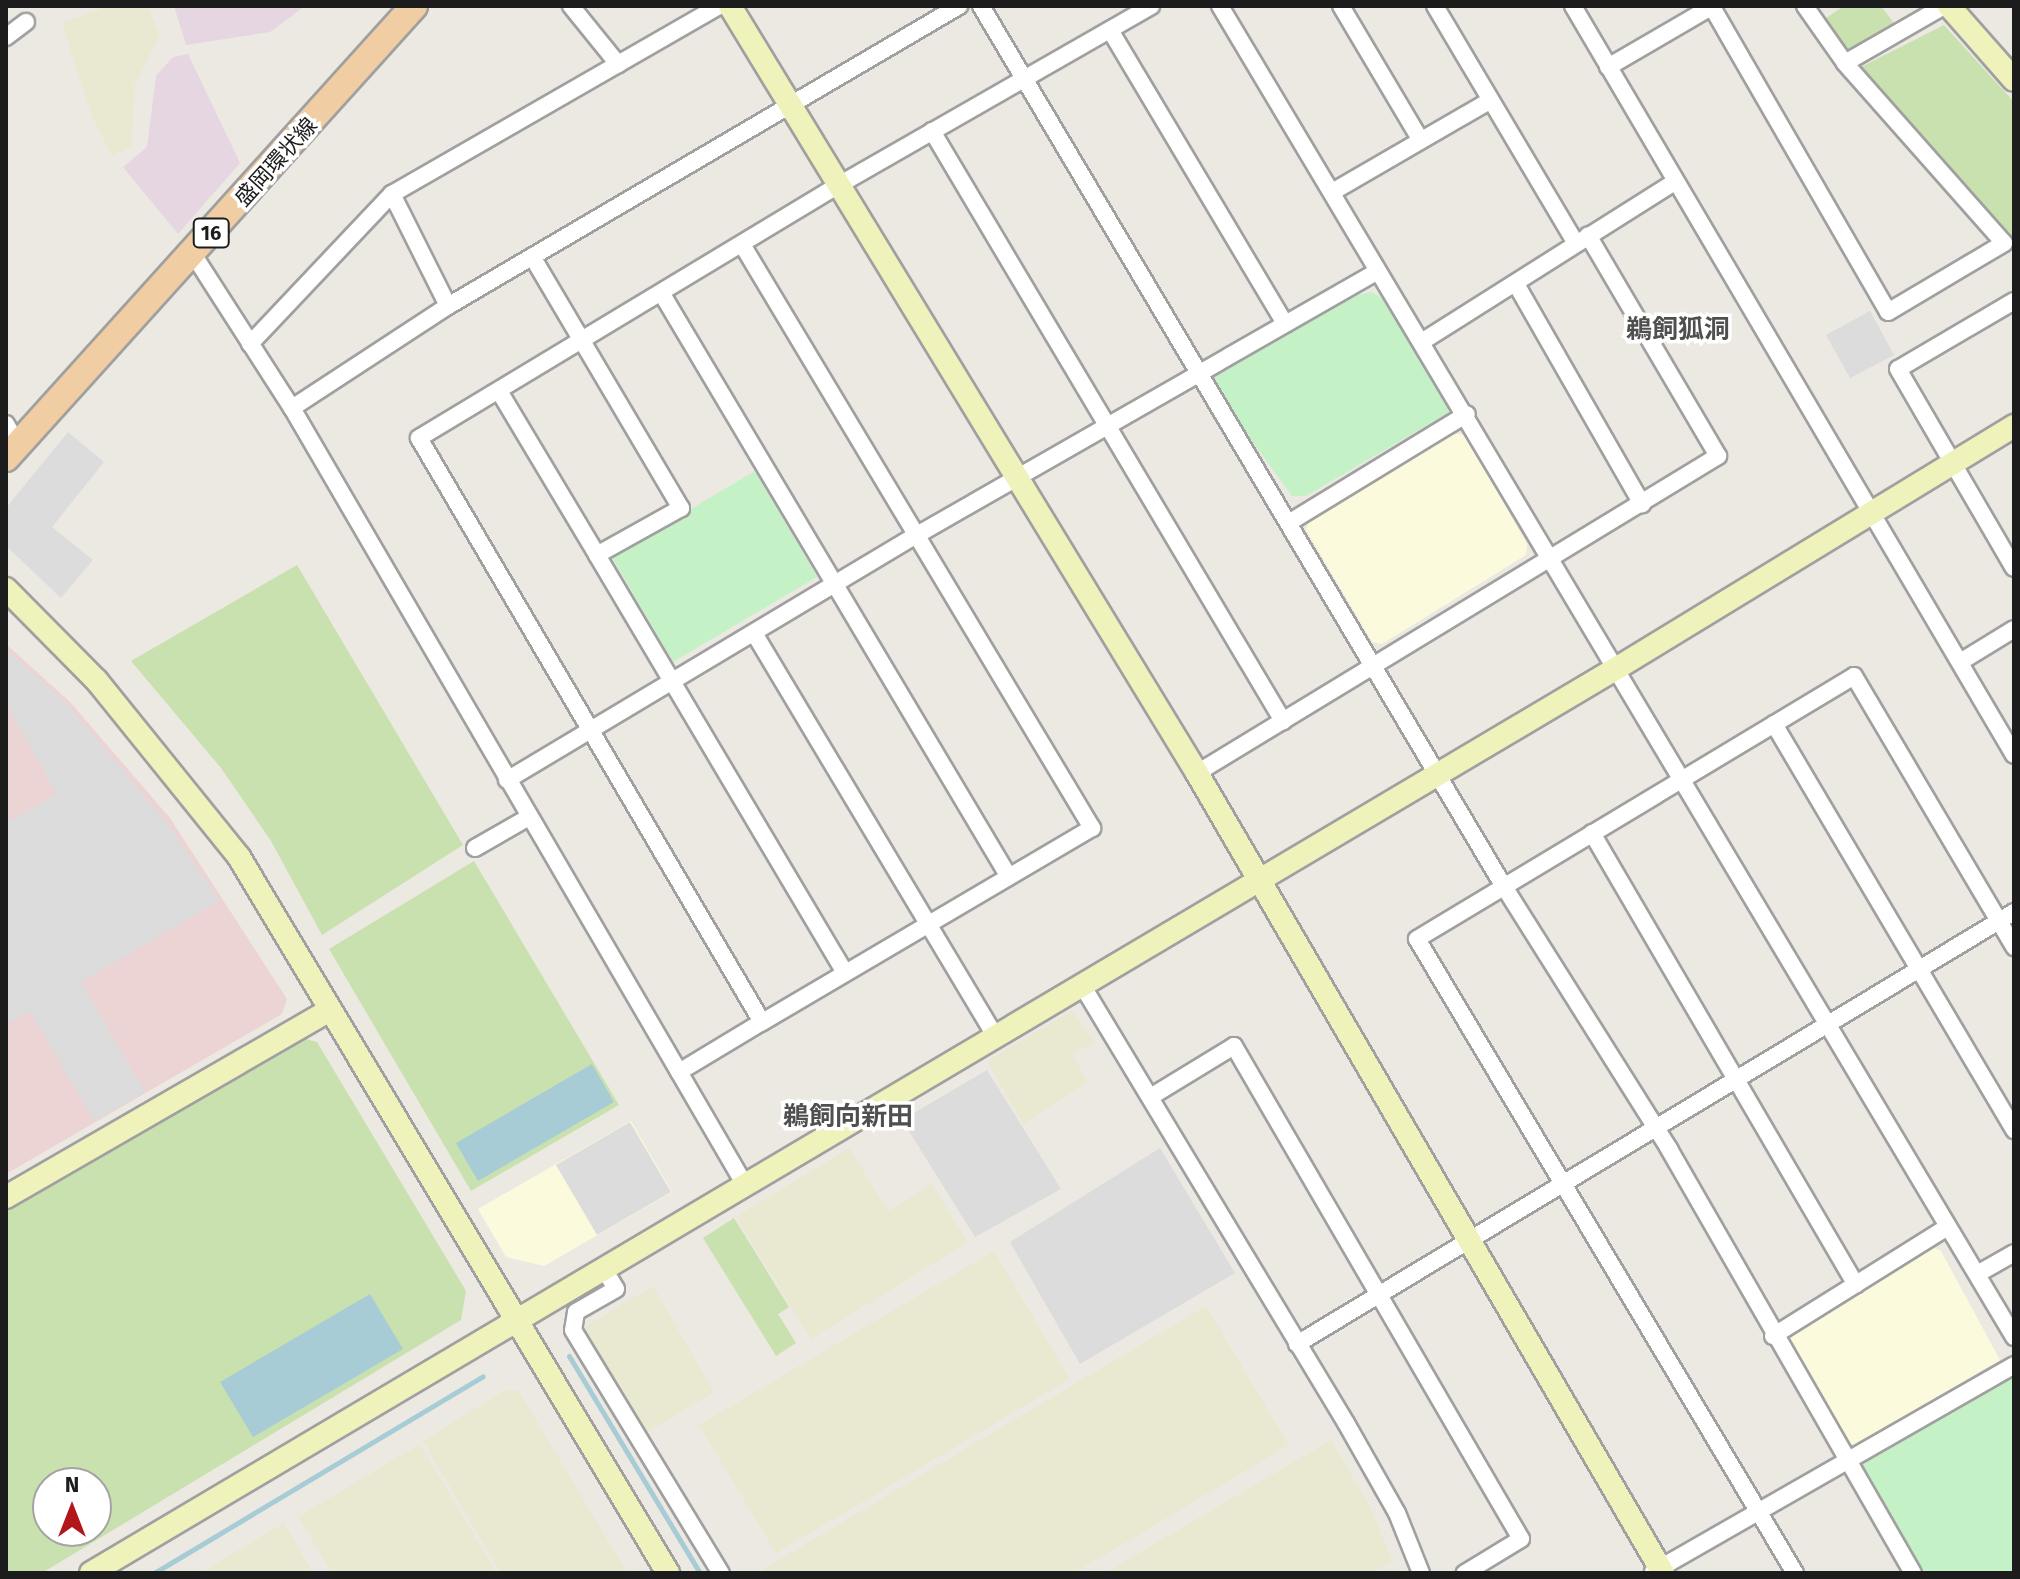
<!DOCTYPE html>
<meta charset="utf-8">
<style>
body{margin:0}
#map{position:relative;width:2020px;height:1579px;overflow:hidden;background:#ece9e3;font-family:"Fira Sans","Noto Sans JP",sans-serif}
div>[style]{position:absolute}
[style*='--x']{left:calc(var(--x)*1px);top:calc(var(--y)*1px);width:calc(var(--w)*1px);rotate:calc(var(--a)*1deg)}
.commercial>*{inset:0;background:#ecd4d4}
.industrial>*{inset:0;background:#e5d6e2}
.education>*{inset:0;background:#fbfadd}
.farmland>*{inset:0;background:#e8e9d0}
.grass>*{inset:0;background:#c9e1ae}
.park>*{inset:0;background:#c4f2c6}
.parking>*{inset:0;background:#dcdcdc}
.water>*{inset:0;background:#a8ccd5}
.stream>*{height:5px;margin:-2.5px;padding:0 2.5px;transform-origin:2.5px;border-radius:2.5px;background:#a8ccd5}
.roads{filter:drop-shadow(2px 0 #a0a0a0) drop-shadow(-2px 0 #a0a0a0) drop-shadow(0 2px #a0a0a0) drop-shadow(0 -2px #a0a0a0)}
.street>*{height:16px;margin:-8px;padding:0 8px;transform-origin:8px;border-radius:8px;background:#fff}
.secondary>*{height:22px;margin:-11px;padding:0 11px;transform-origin:11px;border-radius:11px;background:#f0f2bc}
.primary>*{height:26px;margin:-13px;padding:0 13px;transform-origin:13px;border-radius:13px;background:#f1cda3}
span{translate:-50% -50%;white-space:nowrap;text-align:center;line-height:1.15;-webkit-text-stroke:7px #fff;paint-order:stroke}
.shield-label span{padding:2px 6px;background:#fff;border:2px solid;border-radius:6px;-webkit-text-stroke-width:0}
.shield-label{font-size:20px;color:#1c1c1c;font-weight:700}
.street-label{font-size:22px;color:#1c1c1c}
.quarter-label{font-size:26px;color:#4f4f4f;font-weight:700}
.frame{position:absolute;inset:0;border:8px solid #1c1c1c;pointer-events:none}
.north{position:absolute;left:32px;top:1467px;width:80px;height:80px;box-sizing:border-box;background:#fff;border:2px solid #a4a4a4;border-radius:50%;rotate:0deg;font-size:22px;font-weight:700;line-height:32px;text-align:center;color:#1c1c1c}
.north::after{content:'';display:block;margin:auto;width:28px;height:36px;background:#b2161a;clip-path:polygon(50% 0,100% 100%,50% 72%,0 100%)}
</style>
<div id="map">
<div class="commercial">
<i style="clip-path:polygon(6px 644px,70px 702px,170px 818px,287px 999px,282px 1014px,6px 1174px)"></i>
</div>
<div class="industrial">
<i style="clip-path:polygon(174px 6px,305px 6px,270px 32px,186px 45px)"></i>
<i style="clip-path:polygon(188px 54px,240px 163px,178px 234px,123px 167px,147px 147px,156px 76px,173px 57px)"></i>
</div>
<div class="education">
<i style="clip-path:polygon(1451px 433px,1465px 435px,1527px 544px,1526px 555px,1382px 644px,1372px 642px,1306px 530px,1308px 522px)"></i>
<i style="clip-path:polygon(631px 1121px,672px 1192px,544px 1266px,506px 1257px,478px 1209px)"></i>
<i style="clip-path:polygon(1927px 1245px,1941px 1251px,2000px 1360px,1855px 1445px,1847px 1444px,1784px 1335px)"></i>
</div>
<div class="farmland">
<i style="clip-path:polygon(108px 6px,147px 6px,160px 35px,134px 87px,132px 146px,112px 156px,92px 117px,62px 23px)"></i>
<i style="clip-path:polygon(1072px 1011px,1095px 1042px,1072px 1054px,1088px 1082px,1023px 1124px,987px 1061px)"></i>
<i style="clip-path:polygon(849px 1148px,888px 1211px,932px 1184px,968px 1242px,811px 1339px,736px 1217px)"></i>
<i style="clip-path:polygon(994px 1251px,1070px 1379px,776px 1553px,699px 1425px)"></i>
<i style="clip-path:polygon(653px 1286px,714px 1392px,644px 1434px,580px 1330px)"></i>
<i style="clip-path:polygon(1206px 1306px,1289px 1445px,1074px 1573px,757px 1573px)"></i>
<i style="clip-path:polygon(507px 1389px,519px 1391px,627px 1573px,501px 1573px,423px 1441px)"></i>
<i style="clip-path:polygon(1331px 1440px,1371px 1508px,1392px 1561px,1371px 1573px,1105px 1573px)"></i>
<i style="clip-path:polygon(420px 1444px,496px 1573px,332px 1573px,298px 1517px)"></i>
<i style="clip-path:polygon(284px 1523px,313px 1573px,200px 1573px)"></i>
</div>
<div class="grass">
<i style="clip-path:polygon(1844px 6px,1881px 6px,1896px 26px,1846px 54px,1823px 20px)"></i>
<i style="clip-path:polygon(1944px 25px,2014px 102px,2014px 239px,1861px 67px)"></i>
<i style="clip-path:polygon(297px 565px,463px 845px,322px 935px,271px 841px,221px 768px,131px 661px)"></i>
<i style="clip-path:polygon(474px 861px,619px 1105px,471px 1191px,329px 949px)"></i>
<i style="clip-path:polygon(evenodd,303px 1038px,317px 1042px,466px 1291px,461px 1320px,42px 1573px,6px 1573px,6px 1210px,303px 1038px,48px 1483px,96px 1483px,96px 1531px,48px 1531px,48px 1483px)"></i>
<i style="clip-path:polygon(734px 1218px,789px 1307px,778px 1314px,796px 1343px,776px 1356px,703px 1238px)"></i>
</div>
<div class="park">
<i style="clip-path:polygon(1371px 292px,1383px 298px,1450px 403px,1448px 413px,1306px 496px,1292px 496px,1215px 390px,1213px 373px,1354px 296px)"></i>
<i style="clip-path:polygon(755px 471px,817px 577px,673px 662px,611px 556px)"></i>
<i style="clip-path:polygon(2014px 1371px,2014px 1573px,1919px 1573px,1864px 1478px,1861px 1460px)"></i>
</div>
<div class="parking">
<i style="clip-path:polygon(1870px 311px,1894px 355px,1850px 378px,1826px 335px)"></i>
<i style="clip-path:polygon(68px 432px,104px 462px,52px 527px,93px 560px,61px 598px,6px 546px,6px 508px)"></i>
<i style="clip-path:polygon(6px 649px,69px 706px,166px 822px,219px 901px,81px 982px,145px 1092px,94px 1121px,30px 1011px,6px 1024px,6px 823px,57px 794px,6px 704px)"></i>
<i style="clip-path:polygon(987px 1070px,1061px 1189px,975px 1237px,902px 1120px)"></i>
<i style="clip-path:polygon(630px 1122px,671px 1192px,597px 1235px,556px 1165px)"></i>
<i style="clip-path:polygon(1160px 1148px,1235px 1273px,1080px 1364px,1010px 1242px)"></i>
</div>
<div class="water">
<i style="clip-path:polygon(592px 1064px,614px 1102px,478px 1181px,456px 1143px)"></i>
<i style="clip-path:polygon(370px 1294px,403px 1349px,253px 1437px,220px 1382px)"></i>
</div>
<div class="stream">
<i style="--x:569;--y:1356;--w:253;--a:58.9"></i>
<i style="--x:154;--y:1573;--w:383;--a:-30.9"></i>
</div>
<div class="roads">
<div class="street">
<i style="--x:571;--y:6;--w:75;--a:51"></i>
<i style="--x:981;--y:6;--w:1022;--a:59.3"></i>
<i style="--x:1503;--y:885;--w:312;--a:57.8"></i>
<i style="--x:1669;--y:1149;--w:489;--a:60.1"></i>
<i style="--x:1220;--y:6;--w:1550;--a:59.18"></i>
<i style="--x:1341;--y:6;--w:155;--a:59.3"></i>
<i style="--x:1435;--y:6;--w:276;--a:59.3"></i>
<i style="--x:1573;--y:6;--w:869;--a:59.51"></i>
<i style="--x:1712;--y:7;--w:352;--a:60"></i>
<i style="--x:1888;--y:312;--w:135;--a:-30.7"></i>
<i style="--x:2004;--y:243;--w:240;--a:-131.5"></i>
<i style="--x:1845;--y:63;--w:70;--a:-125.1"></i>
<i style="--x:1110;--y:30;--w:342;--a:59.2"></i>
<i style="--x:6;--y:37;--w:25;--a:-37"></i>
<i style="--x:1845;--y:63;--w:114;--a:-29.9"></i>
<i style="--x:1608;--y:67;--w:121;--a:-30.2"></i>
<i style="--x:932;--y:131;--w:687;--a:59.25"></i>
<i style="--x:1334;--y:191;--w:181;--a:-30.1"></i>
<i style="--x:392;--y:194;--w:125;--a:63.4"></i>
<i style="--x:743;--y:246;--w:679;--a:59.05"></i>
<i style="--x:1092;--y:828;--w:383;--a:149.5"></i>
<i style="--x:762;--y:1022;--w:677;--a:-120.43"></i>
<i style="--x:419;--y:438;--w:488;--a:-31.1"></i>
<i style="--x:837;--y:186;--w:362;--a:-29.8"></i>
<i style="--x:193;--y:254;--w:183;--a:57.3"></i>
<i style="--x:292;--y:408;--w:899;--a:59.76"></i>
<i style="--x:533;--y:258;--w:291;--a:59.4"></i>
<i style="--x:681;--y:508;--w:96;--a:150.8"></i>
<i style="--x:597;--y:555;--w:486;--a:59.3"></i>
<i style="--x:1516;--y:284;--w:254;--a:60.2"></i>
<i style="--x:662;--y:294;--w:678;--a:59.24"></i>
<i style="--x:2014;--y:301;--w:134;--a:149.6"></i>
<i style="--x:1898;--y:369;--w:230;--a:59.8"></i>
<i style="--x:1423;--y:341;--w:299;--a:-32.3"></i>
<i style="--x:250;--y:344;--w:207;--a:-46.6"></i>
<i style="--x:392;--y:194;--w:377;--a:-29.9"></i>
<i style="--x:499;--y:391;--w:191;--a:59.1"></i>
<i style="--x:292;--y:408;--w:186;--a:-33.2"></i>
<i style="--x:448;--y:306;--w:593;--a:-30.42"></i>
<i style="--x:6;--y:424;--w:24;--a:60"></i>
<i style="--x:1290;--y:522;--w:207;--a:-31.4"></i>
<i style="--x:754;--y:633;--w:472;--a:59.1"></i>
<i style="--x:1960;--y:662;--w:63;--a:-31.4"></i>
<i style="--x:1774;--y:724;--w:472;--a:59.4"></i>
<i style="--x:1197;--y:773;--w:610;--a:-31.32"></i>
<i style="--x:1718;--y:456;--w:256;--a:-120.5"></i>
<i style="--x:507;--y:780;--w:478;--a:-30.9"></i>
<i style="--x:917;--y:535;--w:531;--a:-29.8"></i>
<i style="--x:1592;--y:833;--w:523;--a:59.71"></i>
<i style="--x:475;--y:848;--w:62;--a:-29.9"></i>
<i style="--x:1082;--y:985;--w:511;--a:58.92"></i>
<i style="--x:1346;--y:1423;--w:103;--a:60.5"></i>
<i style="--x:1397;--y:1513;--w:65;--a:68.2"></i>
<i style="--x:679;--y:1072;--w:97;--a:-31.1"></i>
<i style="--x:1152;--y:1096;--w:96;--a:-31.4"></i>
<i style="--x:1234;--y:1046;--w:570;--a:59.79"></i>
<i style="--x:1521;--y:1539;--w:66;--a:148.7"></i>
<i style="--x:604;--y:1269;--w:23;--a:59"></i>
<i style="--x:616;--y:1289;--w:46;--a:150.1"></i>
<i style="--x:576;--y:1312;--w:18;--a:99"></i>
<i style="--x:573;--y:1330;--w:285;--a:58.7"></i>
<i style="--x:1979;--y:1273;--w:40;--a:-29.7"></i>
<i style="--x:1773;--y:1336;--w:204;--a:-32"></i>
<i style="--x:1297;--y:1344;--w:837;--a:-31.07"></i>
<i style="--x:1653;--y:1572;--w:416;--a:-29.8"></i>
<i style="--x:1795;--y:1573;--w:738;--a:-120.8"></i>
<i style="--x:1417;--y:939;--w:510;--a:-31.04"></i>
<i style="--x:1854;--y:676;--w:315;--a:59.4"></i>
</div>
<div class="secondary">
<i style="--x:730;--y:6;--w:898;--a:58.66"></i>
<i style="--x:1197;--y:773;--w:926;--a:59.78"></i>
<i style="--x:1949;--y:6;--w:98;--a:48.7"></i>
<i style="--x:6;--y:589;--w:129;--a:45.3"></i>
<i style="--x:97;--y:681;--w:226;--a:51.1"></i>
<i style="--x:239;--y:857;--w:835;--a:59.07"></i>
<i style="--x:6;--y:1197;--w:372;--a:-30"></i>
<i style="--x:91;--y:1573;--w:1776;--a:-30.67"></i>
<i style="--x:1619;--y:667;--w:463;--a:-31.4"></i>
</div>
<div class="primary">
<i style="--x:6;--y:458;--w:609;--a:-47.93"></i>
</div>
</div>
<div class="shield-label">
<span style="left:211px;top:233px">16</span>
</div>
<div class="street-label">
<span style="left:276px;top:162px;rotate:-48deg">盛岡環状線</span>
</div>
<div class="quarter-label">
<span style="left:1678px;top:330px">鵜飼狐洞</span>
<span style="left:848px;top:1117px">鵜飼向新田</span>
</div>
<div class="frame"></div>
<div class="north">N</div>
</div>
